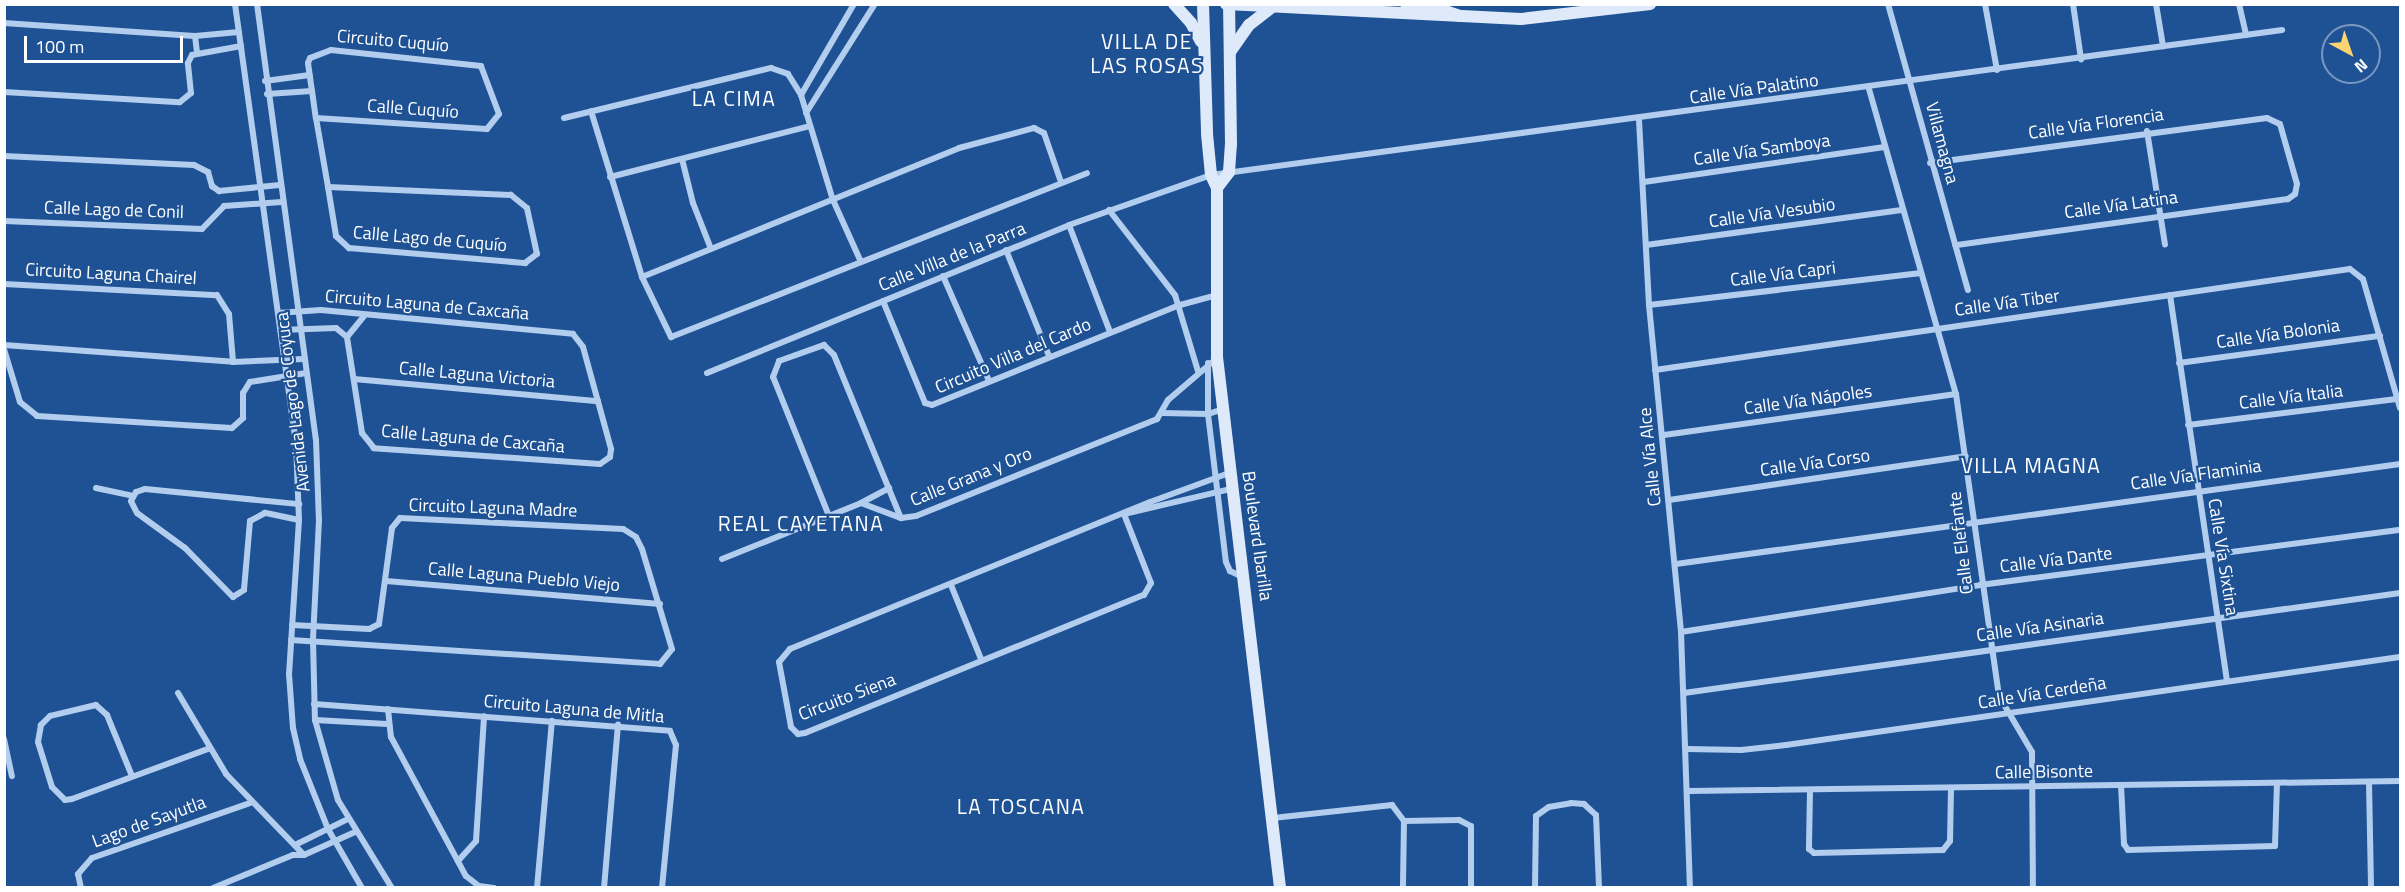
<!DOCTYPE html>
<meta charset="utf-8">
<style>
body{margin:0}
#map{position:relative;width:2405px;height:892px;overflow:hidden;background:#1f5294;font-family:"Titillium Web",sans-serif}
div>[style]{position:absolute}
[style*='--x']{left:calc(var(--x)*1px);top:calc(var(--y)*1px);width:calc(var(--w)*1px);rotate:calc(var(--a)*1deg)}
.street>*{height:6px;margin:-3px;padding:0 3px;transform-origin:3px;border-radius:3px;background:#b2cdee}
.secondary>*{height:12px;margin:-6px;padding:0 6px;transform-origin:6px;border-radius:6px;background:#deeafa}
span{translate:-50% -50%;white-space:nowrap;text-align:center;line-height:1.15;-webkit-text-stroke:4.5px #1f5294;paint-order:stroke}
.street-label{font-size:18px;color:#fff}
.quarter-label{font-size:21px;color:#fff;letter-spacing:1.5px}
.frame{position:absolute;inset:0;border:6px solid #fff;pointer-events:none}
.north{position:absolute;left:2321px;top:24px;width:60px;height:60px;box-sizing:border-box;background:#1f5294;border:2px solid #7997bf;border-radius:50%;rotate:140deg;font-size:16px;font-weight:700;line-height:24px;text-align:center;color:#fff}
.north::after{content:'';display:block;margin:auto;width:21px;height:27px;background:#fcd472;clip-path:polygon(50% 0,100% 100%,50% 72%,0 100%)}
.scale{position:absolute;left:24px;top:36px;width:159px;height:27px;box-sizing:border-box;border:3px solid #fff;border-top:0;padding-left:8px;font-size:18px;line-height:21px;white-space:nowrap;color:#fff;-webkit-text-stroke:4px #1f5294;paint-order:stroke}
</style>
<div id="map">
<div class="street">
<i style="--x:235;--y:4;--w:442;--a:82.1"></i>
<i style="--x:296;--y:442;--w:78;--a:87.8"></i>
<i style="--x:299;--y:520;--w:154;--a:93.7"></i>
<i style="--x:289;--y:674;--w:54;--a:85.8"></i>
<i style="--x:293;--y:728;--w:32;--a:77"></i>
<i style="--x:300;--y:759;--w:75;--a:68.2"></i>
<i style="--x:328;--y:829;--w:68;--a:60"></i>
<i style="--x:257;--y:4;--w:440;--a:82.3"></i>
<i style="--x:316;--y:440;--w:80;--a:87.9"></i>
<i style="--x:319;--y:520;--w:120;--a:92.9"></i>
<i style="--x:313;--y:640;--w:80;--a:88.6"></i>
<i style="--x:315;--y:720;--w:83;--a:74"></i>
<i style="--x:338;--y:800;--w:103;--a:58.5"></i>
<i style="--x:1888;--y:4;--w:297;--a:74.4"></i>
<i style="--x:1985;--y:4;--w:67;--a:79.7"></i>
<i style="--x:2073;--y:4;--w:56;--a:81.7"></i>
<i style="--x:2156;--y:4;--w:43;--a:80.5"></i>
<i style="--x:2239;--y:4;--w:32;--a:77"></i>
<i style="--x:4;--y:23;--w:191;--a:3.9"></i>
<i style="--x:195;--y:36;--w:44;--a:-5.2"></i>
<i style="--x:195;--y:36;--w:16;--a:83"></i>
<i style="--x:265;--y:81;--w:45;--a:-7.6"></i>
<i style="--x:1869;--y:89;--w:317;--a:74.1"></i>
<i style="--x:1956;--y:394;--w:305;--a:81.9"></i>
<i style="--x:1999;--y:696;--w:65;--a:59.5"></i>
<i style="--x:2032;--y:752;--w:136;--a:89.6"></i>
<i style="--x:4;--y:92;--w:176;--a:3.3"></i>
<i style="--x:180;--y:102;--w:14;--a:-39"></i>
<i style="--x:191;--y:93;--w:30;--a:-96"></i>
<i style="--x:188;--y:63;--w:9;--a:-63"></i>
<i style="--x:192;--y:55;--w:50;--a:-10.4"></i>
<i style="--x:267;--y:94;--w:45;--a:-3.8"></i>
<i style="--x:801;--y:95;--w:105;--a:-59.8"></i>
<i style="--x:591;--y:111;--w:174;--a:72.9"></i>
<i style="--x:642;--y:277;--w:67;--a:64.2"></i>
<i style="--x:671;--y:337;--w:447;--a:-21.5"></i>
<i style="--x:806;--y:113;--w:129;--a:-57.7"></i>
<i style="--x:316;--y:118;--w:171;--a:3.7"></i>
<i style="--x:487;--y:129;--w:19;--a:-51"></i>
<i style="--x:499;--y:114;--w:51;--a:-110.6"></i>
<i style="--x:481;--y:66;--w:151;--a:-173.9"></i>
<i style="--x:331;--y:50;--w:22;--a:159"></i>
<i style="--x:310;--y:58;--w:5;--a:112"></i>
<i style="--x:308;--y:63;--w:28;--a:82"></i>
<i style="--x:312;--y:91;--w:27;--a:82"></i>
<i style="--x:316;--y:118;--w:70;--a:80.1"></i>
<i style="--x:328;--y:187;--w:50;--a:80.7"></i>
<i style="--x:336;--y:236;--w:18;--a:43"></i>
<i style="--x:349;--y:248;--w:177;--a:4.9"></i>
<i style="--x:525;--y:263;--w:15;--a:-37"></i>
<i style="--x:537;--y:254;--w:47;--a:-102.3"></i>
<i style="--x:527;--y:208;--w:21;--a:-141"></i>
<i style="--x:511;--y:195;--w:183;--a:-177.5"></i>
<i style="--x:564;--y:118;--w:213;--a:-13.6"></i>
<i style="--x:771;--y:68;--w:18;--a:19"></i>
<i style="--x:788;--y:74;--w:25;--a:58"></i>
<i style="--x:801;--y:95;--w:110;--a:73.1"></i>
<i style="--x:833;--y:200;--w:68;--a:65.7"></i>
<i style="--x:1639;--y:120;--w:185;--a:86.9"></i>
<i style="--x:1649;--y:305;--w:329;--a:84.4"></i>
<i style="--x:1681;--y:632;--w:256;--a:88"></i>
<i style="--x:2147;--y:131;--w:115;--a:81"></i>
<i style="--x:4;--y:156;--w:190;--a:2.7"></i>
<i style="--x:194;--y:165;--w:16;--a:27"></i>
<i style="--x:208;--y:172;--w:15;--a:74"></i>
<i style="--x:212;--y:186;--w:9;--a:36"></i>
<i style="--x:219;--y:191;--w:61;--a:-5.6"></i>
<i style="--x:682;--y:159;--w:45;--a:76"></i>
<i style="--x:693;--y:203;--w:49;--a:68.6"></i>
<i style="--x:1930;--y:163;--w:340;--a:-7.6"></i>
<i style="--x:2267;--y:118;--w:14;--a:25"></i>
<i style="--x:2280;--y:124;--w:62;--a:74.2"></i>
<i style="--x:2297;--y:184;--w:10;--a:101"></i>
<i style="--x:2295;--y:194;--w:9;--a:144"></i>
<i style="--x:2288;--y:199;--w:336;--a:172.1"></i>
<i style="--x:610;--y:177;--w:206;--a:-14.3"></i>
<i style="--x:1644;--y:182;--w:243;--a:-8.3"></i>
<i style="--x:1109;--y:210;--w:108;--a:52.2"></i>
<i style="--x:1175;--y:295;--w:79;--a:73.2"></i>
<i style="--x:4;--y:221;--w:198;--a:2.3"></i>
<i style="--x:202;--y:229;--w:32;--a:-46"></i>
<i style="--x:224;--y:206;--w:58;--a:-3.9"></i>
<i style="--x:1069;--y:225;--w:115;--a:69"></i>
<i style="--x:1646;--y:245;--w:258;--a:-7.8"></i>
<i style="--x:1006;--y:250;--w:114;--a:67.9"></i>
<i style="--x:943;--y:276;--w:115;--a:66.3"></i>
<i style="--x:642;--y:277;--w:342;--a:-22.1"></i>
<i style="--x:959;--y:148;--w:78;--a:-14.9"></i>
<i style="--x:1034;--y:128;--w:11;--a:27"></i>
<i style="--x:1044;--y:133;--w:52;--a:70.9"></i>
<i style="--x:4;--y:284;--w:213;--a:3"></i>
<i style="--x:217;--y:295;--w:22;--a:58"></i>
<i style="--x:229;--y:314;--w:48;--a:85.2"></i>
<i style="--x:2170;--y:295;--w:390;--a:81.6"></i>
<i style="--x:883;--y:301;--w:110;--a:67.6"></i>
<i style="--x:925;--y:403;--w:7;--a:16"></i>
<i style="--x:932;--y:405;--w:267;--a:-22"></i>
<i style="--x:1180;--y:305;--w:38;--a:-15"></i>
<i style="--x:1649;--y:305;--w:274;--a:-6.7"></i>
<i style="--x:278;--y:313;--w:43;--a:-4"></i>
<i style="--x:321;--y:310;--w:253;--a:5.4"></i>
<i style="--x:573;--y:334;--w:16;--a:52"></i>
<i style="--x:583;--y:347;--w:106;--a:74.6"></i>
<i style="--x:611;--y:449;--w:8;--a:97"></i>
<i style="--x:610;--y:457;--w:12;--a:145"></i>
<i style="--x:600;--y:464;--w:227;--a:-176"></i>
<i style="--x:374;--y:448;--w:19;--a:-129"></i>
<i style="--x:362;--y:433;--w:97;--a:-98.9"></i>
<i style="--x:347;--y:337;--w:14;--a:-141"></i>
<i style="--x:336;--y:328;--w:56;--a:178"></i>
<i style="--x:347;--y:337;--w:27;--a:-51"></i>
<i style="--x:4;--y:345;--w:230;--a:4.2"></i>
<i style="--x:233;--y:362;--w:71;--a:-2.4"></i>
<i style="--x:4;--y:349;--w:55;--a:73.2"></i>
<i style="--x:20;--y:402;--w:22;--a:39"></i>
<i style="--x:37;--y:416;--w:195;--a:3.5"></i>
<i style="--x:232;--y:428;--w:15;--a:-42"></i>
<i style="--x:243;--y:418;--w:25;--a:-90"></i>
<i style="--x:243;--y:393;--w:13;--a:-58"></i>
<i style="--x:250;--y:382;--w:57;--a:-9.1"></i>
<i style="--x:1208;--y:363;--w:51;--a:90"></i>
<i style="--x:1208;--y:414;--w:149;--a:83.1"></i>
<i style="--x:1226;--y:562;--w:10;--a:66"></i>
<i style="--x:1230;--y:571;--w:14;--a:25"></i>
<i style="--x:2179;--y:363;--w:203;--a:-7.7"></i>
<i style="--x:1655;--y:370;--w:702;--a:-8.27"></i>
<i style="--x:2350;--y:269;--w:16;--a:38"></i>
<i style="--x:2363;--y:279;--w:134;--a:74"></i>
<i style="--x:707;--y:373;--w:391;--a:-22.2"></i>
<i style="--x:1069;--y:225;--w:151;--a:-19.4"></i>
<i style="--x:1211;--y:175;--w:1081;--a:-7.71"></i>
<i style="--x:354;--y:379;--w:245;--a:5.2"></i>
<i style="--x:1162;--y:413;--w:46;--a:1.2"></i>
<i style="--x:1208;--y:414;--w:16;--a:-18"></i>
<i style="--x:2188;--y:425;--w:212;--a:-7.1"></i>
<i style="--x:1664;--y:435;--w:295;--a:-8"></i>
<i style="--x:1229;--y:473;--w:84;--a:159.8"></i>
<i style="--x:1150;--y:502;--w:389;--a:157.8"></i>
<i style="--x:790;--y:649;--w:17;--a:130"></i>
<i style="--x:779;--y:662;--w:66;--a:79.5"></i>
<i style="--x:791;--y:727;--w:10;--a:45"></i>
<i style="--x:798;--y:734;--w:7;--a:-8"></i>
<i style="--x:805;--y:733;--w:366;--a:-22.2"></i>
<i style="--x:1144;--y:595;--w:14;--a:-60"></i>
<i style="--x:1151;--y:583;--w:74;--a:-111.4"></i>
<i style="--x:1124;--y:514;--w:110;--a:-13.2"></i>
<i style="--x:96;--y:488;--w:38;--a:12"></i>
<i style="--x:1669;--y:500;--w:300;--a:-8.4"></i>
<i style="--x:861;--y:503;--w:32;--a:-28"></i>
<i style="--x:829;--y:516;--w:150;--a:-111.9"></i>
<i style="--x:773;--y:377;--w:17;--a:-69"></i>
<i style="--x:779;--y:361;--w:48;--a:-19.6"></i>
<i style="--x:824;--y:345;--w:14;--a:45"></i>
<i style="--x:834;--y:355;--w:176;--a:67.7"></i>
<i style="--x:299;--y:520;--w:35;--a:-168"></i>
<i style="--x:265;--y:513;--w:17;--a:152"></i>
<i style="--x:250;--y:521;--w:69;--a:95"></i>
<i style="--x:244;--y:590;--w:13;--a:148"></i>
<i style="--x:233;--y:597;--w:69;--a:-134.4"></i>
<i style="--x:185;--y:548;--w:59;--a:-143.9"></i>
<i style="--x:137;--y:513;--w:13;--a:-117"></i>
<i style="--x:131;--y:501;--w:10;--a:-61"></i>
<i style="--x:136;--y:492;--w:9;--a:-18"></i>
<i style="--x:145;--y:489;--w:155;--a:5.6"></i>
<i style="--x:722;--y:559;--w:150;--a:-21.9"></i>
<i style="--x:861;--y:503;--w:43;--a:20.6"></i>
<i style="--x:901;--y:518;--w:15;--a:-8"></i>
<i style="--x:916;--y:516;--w:260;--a:-21.9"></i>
<i style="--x:1157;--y:419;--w:22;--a:-60"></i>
<i style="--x:1168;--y:400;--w:65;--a:-40.6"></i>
<i style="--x:1676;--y:564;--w:731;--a:-7.86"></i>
<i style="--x:386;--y:581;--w:275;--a:4.8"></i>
<i style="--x:951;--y:585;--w:80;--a:67.9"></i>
<i style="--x:1681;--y:632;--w:303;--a:-8.9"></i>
<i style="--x:1980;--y:585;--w:424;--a:-7.5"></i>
<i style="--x:291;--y:640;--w:370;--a:3.7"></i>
<i style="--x:660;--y:664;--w:19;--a:-51"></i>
<i style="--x:672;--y:649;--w:104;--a:-106.7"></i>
<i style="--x:642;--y:549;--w:13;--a:-117"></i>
<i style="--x:636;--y:537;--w:15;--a:-148"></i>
<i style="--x:623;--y:529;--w:223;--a:-177.2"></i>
<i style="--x:400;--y:518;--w:13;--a:129"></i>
<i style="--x:392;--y:528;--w:97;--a:97.7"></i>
<i style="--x:379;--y:624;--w:11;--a:153"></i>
<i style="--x:369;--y:629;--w:77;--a:-177"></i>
<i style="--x:178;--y:693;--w:94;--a:59.3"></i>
<i style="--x:226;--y:774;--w:112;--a:46.1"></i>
<i style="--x:1684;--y:693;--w:723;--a:-7.95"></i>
<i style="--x:314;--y:704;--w:357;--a:4.3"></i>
<i style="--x:670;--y:731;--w:15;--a:67"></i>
<i style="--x:676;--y:745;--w:144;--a:95.6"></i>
<i style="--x:388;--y:709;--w:28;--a:84"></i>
<i style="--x:391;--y:737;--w:158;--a:61.7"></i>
<i style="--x:466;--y:876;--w:16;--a:38"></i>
<i style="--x:479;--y:886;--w:15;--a:8"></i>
<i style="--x:315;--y:720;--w:72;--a:3.2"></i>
<i style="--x:4;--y:739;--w:38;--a:78"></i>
<i style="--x:1687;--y:749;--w:54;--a:1.1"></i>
<i style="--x:1741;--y:750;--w:45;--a:-6.3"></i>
<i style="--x:1786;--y:745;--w:620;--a:-8.16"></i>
<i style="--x:132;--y:776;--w:66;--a:-112.3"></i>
<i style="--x:107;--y:715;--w:15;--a:-138"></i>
<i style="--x:96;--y:705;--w:47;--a:166.6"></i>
<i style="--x:50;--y:716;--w:13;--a:135"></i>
<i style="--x:41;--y:725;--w:17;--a:100"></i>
<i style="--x:38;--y:742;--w:47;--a:72.7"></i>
<i style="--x:52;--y:787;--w:18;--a:45"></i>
<i style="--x:65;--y:800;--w:7;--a:-8"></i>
<i style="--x:72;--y:799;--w:145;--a:-20.2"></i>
<i style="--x:2369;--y:782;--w:106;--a:88.9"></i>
<i style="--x:2121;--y:785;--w:59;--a:87.1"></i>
<i style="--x:2124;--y:844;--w:7;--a:56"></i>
<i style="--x:2128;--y:850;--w:147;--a:-1.6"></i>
<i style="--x:2275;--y:846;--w:62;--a:-88.2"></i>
<i style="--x:1810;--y:790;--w:59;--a:91"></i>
<i style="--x:1809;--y:849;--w:6;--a:39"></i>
<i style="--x:1814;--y:853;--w:129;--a:-1.3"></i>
<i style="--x:1943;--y:850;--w:11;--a:-52"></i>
<i style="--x:1950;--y:841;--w:52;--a:-88.9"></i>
<i style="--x:1688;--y:791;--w:712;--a:-0.8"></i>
<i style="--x:1273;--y:818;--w:120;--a:-6.2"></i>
<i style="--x:1392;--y:805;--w:20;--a:53"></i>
<i style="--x:1404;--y:821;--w:67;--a:90.9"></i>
<i style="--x:1404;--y:821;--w:55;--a:-1"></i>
<i style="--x:1459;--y:820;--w:13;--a:27"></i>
<i style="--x:1471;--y:826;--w:62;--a:90"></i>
<i style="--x:297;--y:844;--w:57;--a:-26.1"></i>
<i style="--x:458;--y:861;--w:27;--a:-48"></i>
<i style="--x:476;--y:841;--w:125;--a:-86.3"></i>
<i style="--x:81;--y:888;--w:14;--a:-102"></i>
<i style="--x:78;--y:874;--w:21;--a:-49"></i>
<i style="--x:92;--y:858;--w:167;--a:-19.2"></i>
<i style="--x:213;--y:888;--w:87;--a:-22.4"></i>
<i style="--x:293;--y:855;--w:11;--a:0"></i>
<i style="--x:304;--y:855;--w:56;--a:-24.3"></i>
<i style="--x:537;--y:888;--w:168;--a:-84.9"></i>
<i style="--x:604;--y:888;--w:164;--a:-85.1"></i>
<i style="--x:1535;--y:888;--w:72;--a:-89.2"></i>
<i style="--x:1536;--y:816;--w:16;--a:-35"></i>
<i style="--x:1549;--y:807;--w:22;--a:-10"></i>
<i style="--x:1571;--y:803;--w:13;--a:4"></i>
<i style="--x:1584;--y:804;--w:16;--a:43"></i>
<i style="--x:1596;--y:815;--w:73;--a:87.6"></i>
</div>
<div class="secondary">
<i style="--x:1174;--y:4;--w:25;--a:48"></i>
<i style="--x:1191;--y:23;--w:21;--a:62"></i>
<i style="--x:1203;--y:4;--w:130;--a:88.2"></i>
<i style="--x:1207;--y:134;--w:41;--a:84.4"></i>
<i style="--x:1211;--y:175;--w:14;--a:65"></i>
<i style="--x:1217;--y:188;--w:169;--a:90"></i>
<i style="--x:1217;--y:357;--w:535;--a:83.23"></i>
<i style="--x:1226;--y:4;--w:295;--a:2.9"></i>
<i style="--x:1521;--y:19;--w:130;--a:-6.6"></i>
<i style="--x:1406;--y:4;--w:25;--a:5"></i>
<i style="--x:1431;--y:6;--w:31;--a:19"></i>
<i style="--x:1230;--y:52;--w:33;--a:-55"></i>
<i style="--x:1249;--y:25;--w:31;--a:-38"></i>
<i style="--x:1217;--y:188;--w:20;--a:-53"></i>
<i style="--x:1229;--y:172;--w:28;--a:-86"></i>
<i style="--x:1231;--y:144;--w:140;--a:-90.8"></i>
</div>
<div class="street-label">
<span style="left:393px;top:41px;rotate:5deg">Circuito Cuquío</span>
<span style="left:1754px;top:89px;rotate:-8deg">Calle Vía Palatino</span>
<span style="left:413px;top:109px;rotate:4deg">Calle Cuquío</span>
<span style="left:2096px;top:124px;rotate:-8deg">Calle Vía Florencia</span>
<span style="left:1942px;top:143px;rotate:75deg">Villamagna</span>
<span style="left:1762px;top:150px;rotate:-8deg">Calle Vía Samboya</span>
<span style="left:2121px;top:205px;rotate:-8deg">Calle Vía Latina</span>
<span style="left:114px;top:210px;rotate:2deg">Calle Lago de Conil</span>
<span style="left:1772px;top:213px;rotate:-8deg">Calle Vía Vesubio</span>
<span style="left:430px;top:239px;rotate:5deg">Calle Lago de Cuquío</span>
<span style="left:952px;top:257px;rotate:-22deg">Calle Villa de la Parra</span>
<span style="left:111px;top:274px;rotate:3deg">Circuito Laguna Chairel</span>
<span style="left:1783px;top:274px;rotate:-7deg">Calle Vía Capri</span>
<span style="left:2007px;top:303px;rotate:-8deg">Calle Vía Tiber</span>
<span style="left:427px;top:305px;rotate:5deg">Circuito Laguna de Caxcaña</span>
<span style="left:2278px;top:334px;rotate:-8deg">Calle Vía Bolonia</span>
<span style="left:1013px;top:356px;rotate:-23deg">Circuito Villa del Cardo</span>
<span style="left:477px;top:375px;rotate:5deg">Calle Laguna Victoria</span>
<span style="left:2291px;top:397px;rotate:-7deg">Calle Vía Italia</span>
<span style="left:1808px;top:400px;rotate:-8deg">Calle Vía Nápoles</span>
<span style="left:293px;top:402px;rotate:-97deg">Avenida Lago de Coyuca</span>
<span style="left:473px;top:439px;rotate:5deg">Calle Laguna de Caxcaña</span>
<span style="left:1650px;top:457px;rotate:-96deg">Calle Vía Alce</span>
<span style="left:1815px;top:463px;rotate:-8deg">Calle Vía Corso</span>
<span style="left:2196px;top:475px;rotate:-8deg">Calle Vía Flaminia</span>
<span style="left:971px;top:477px;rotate:-22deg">Calle Grana y Oro</span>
<span style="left:493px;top:508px;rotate:2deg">Circuito Laguna Madre</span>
<span style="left:1257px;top:536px;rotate:82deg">Boulevard Ibarilla</span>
<span style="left:1961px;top:543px;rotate:-97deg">Calle Elefante</span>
<span style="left:2223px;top:557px;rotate:81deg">Calle Vía Sixtina</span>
<span style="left:2056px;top:560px;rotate:-7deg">Calle Vía Dante</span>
<span style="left:524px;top:577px;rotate:5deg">Calle Laguna Pueblo Viejo</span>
<span style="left:2040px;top:627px;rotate:-8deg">Calle Vía Asinaria</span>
<span style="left:2042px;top:693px;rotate:-9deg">Calle Vía Cerdeña</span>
<span style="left:847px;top:697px;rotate:-21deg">Circuito Siena</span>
<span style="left:574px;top:709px;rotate:5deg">Circuito Laguna de Mitla</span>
<span style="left:2044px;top:772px;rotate:-1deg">Calle Bisonte</span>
<span style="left:149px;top:822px;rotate:-20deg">Lago de Sayutla</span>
</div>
<div class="quarter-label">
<span style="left:1147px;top:53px">VILLA DE<br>LAS ROSAS</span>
<span style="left:734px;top:98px">LA CIMA</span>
<span style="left:2031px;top:465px">VILLA MAGNA</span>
<span style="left:801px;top:523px">REAL CAYETANA</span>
<span style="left:1021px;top:806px">LA TOSCANA</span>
</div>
<div class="frame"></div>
<div class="north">N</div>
<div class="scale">100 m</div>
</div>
